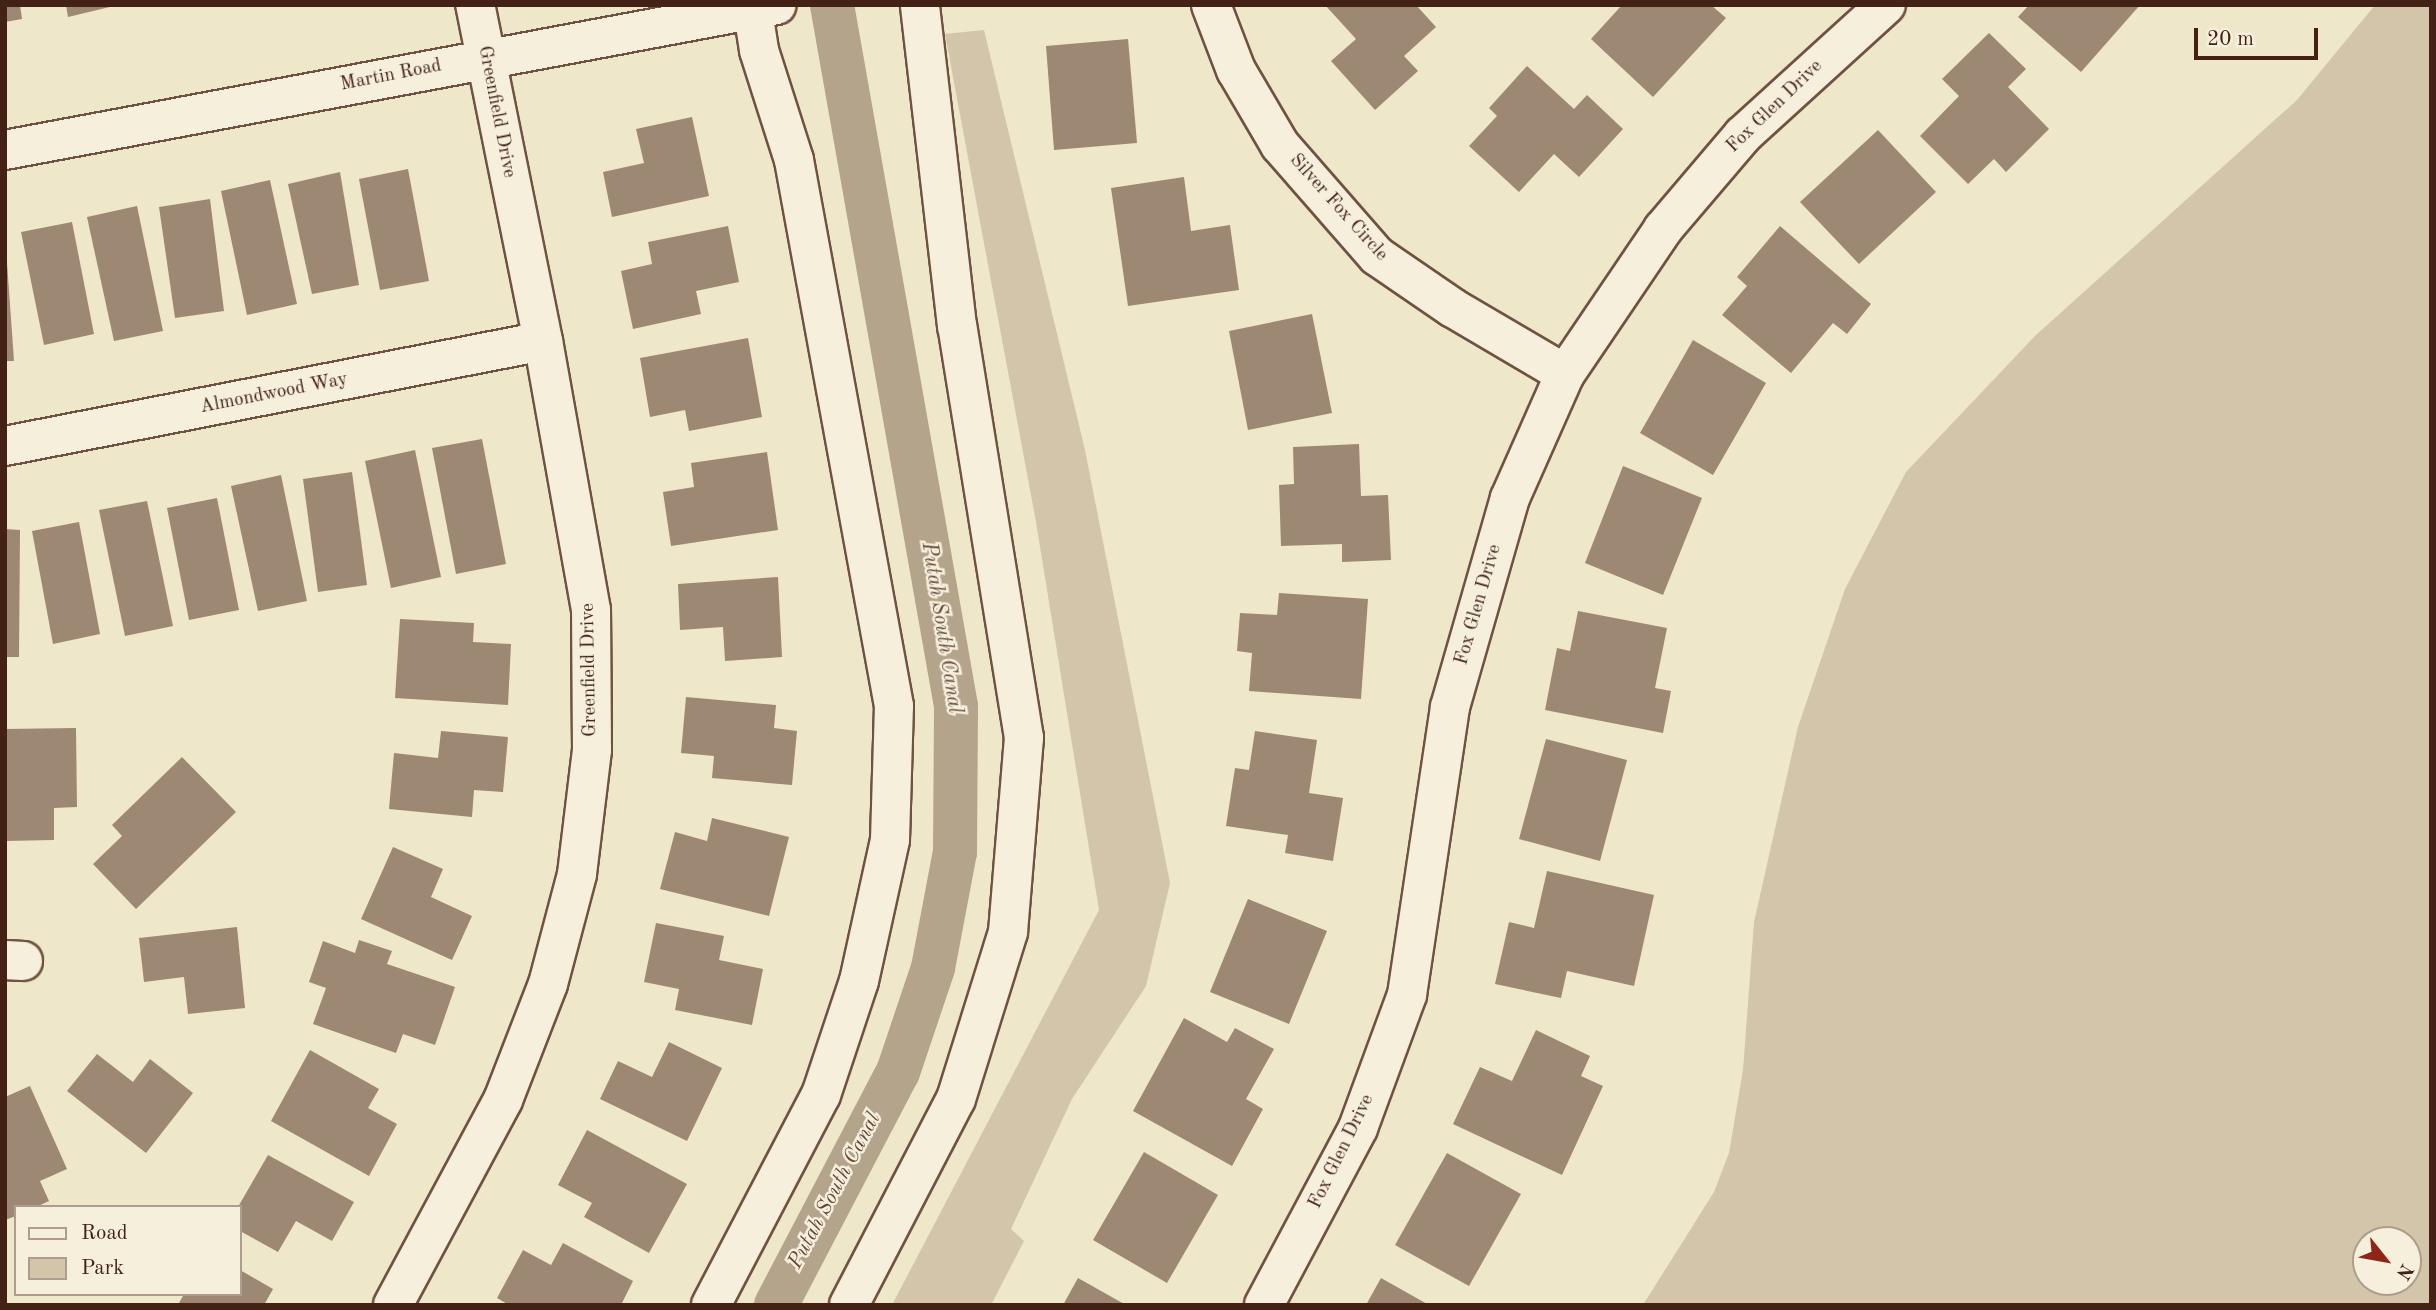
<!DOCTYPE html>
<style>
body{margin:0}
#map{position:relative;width:2436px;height:1310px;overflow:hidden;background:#efe7c9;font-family:"Old Standard TT",serif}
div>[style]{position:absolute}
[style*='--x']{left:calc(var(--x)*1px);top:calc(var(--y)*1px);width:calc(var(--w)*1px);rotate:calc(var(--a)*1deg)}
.green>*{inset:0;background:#d2c5aa}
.canal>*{height:44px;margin:-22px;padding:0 22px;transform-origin:22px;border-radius:22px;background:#b5a48c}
.building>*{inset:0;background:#9d8873}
.roads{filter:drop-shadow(2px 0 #6f5242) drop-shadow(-2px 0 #6f5242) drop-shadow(0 2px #6f5242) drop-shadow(0 -2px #6f5242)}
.minor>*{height:38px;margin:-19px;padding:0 19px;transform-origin:19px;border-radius:19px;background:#f5efdc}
span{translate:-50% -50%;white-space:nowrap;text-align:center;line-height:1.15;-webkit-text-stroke:5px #f5efdc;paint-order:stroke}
.street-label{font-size:19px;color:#442115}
.water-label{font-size:21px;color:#664839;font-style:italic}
.frame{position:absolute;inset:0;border:7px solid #442115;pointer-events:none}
.legend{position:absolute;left:14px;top:1205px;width:228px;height:91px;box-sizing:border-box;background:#f5efdc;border:2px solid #ae9d8c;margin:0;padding:9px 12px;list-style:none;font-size:21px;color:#442115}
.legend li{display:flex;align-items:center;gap:14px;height:35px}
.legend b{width:35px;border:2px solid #ae9d8c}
.north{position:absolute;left:2352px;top:1226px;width:70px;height:70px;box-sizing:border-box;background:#f5efdc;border:2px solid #ae9d8c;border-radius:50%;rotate:121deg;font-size:19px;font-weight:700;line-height:28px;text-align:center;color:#442115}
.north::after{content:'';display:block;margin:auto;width:24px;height:32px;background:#8f2418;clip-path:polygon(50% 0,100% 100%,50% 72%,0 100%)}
.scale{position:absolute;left:2194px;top:28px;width:124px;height:32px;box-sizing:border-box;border:4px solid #442115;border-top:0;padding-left:9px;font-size:21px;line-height:24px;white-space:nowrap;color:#442115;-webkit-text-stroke:5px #f5efdc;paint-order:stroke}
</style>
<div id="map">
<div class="green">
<i style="clip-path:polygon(evenodd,2375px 5px,2431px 5px,2431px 1305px,1643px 1305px,1714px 1192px,1729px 1153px,1743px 1070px,1754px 922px,1798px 727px,1845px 589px,1906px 472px,2036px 335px,2297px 100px,2375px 5px,2366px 1240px,2408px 1240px,2408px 1282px,2366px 1282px,2366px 1240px)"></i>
<i style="clip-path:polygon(984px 30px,1085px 450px,1170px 883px,1146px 986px,1072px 1099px,1011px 1229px,1024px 1241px,991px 1305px,892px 1305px,1099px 910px,1036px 522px,945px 34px)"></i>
</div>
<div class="canal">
<i style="--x:776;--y:1305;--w:263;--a:-62.4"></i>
<i style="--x:898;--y:1072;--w:110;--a:-71.4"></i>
<i style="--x:933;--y:968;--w:118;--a:-79.3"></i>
<i style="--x:955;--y:852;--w:146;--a:-89.6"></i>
<i style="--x:956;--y:706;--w:712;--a:-100.03"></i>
</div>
<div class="building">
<i style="clip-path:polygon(5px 5px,20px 5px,22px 19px,5px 22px)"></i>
<i style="clip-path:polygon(66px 5px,114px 5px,114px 6px,68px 17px)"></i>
<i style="clip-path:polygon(1325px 5px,1416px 5px,1436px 27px,1404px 56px,1418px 71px,1375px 110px,1331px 61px,1356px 39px)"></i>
<i style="clip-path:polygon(1622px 5px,1711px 5px,1726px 18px,1653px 97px,1591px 39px)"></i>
<i style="clip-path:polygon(2029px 5px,2140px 5px,2081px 72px,2018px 17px)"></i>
<i style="clip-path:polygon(1989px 33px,2026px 69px,2008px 87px,2049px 129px,2006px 172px,1994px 159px,1968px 184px,1920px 136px,1959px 96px,1942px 79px)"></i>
<i style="clip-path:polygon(1128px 39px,1137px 143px,1054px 150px,1046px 46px)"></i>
<i style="clip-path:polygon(1527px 66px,1574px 109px,1587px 95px,1623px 129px,1579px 177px,1554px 154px,1519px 192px,1469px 146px,1497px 116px,1489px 108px)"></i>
<i style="clip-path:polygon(692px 117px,709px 196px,612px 217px,603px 172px,644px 163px,636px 129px)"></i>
<i style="clip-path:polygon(1878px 130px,1936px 192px,1859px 264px,1800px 202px)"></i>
<i style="clip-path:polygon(408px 169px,429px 281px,380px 290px,359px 179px)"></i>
<i style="clip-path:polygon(340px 172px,359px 285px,312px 294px,288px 184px)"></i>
<i style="clip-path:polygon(1184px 177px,1191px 231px,1230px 225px,1239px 290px,1128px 306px,1111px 188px)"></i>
<i style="clip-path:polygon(270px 180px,297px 304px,247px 315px,221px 191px)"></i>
<i style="clip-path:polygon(210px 199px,224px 311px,175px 318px,159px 207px)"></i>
<i style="clip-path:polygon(137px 206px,163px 331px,114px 341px,87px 217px)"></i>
<i style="clip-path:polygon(72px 222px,94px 334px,44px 345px,21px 232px)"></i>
<i style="clip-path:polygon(728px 226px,739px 282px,696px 291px,701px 314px,633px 329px,621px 271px,652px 264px,648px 242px)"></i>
<i style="clip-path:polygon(1780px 226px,1871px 304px,1847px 334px,1833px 323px,1791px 373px,1722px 315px,1747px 286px,1737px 277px)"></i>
<i style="clip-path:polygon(5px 234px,14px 361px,5px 361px)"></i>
<i style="clip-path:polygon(1312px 314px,1332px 413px,1248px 430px,1229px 331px)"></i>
<i style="clip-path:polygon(748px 338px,762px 417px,689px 431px,685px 410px,650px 417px,640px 358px)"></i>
<i style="clip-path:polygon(1693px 340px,1766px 383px,1713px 475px,1640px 433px)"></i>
<i style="clip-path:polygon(482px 439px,506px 564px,456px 574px,432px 448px)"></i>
<i style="clip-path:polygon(1359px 444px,1361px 496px,1388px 495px,1391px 560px,1342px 562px,1342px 544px,1281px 546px,1279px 485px,1294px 484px,1293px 447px)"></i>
<i style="clip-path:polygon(415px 450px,441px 577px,391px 588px,365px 461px)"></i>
<i style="clip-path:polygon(767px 452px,778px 530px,671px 546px,663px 492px,694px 487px,691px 463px)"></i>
<i style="clip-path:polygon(1623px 466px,1702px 498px,1663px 595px,1585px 563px)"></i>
<i style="clip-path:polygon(352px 472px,367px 585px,318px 592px,303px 479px)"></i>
<i style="clip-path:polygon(281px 475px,307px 601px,258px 611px,231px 486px)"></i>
<i style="clip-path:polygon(217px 498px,239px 610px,189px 620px,167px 508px)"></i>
<i style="clip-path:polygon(147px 501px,173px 626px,125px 636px,99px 510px)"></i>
<i style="clip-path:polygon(79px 522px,100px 634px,53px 644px,32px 531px)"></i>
<i style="clip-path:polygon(5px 529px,20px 530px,19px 657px,5px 657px)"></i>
<i style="clip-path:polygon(778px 577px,782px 657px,725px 661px,723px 627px,680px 630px,678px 584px)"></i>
<i style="clip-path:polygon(1279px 593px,1368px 599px,1361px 699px,1249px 691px,1252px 653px,1237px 651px,1240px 613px,1277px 615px)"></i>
<i style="clip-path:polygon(1578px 611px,1667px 628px,1655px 688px,1671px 691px,1663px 733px,1545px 710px,1557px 648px,1570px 651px)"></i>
<i style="clip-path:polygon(400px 619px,474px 623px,473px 642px,511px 644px,508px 705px,395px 698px)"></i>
<i style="clip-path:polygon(686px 697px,776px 705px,774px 728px,797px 731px,792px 785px,712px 778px,714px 756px,681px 753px)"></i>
<i style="clip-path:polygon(76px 728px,77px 807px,54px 808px,54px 840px,5px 841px,5px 729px)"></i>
<i style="clip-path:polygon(441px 731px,508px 737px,503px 792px,474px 790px,472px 817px,389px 809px,394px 753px,438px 758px)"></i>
<i style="clip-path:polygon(1255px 731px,1317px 740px,1309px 793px,1343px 798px,1333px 861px,1285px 853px,1288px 835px,1226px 826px,1235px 768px,1249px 770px)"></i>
<i style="clip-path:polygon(1546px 739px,1627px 760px,1600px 861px,1519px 839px)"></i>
<i style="clip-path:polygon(182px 757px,236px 812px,136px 909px,93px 864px,122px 836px,112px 825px)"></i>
<i style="clip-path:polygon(712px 818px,789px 837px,769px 916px,660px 889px,675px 832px,707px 841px)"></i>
<i style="clip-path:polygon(393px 847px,443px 869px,431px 897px,472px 916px,452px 960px,361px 919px)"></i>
<i style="clip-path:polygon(1547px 871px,1654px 895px,1634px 986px,1567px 971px,1561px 998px,1495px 984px,1509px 922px,1534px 928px)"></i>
<i style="clip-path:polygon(1248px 899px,1327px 931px,1289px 1024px,1210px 992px)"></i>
<i style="clip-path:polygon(656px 923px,724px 936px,719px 960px,763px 969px,752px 1025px,675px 1010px,679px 989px,644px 982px)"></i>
<i style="clip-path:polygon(237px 927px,245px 1008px,188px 1014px,184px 977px,144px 982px,139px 938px)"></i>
<i style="clip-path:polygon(359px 940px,392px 951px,387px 964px,455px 987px,435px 1045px,403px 1034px,396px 1053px,313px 1024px,326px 988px,309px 982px,323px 941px,355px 953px)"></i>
<i style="clip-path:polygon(1184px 1018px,1227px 1042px,1235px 1028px,1274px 1049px,1246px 1099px,1263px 1109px,1232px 1166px,1133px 1111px)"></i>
<i style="clip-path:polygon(1536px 1030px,1590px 1056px,1581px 1076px,1603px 1086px,1562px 1175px,1453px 1124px,1480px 1067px,1512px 1081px)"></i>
<i style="clip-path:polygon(669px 1042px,722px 1068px,687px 1141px,600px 1099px,618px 1061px,652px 1077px)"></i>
<i style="clip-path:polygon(310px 1050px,379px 1089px,368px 1108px,397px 1124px,369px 1176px,271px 1121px)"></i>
<i style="clip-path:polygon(97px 1054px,133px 1082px,150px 1059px,193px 1093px,146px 1153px,67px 1091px)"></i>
<i style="clip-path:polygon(30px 1086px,67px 1169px,40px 1181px,49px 1201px,36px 1207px,16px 1207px,16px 1216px,5px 1220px,5px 1097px)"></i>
<i style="clip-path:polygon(587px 1130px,687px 1184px,649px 1253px,584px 1217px,592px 1203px,558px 1185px)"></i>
<i style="clip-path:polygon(1144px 1152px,1218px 1195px,1167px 1283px,1093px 1240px)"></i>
<i style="clip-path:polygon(1447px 1153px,1521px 1194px,1469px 1286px,1395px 1245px)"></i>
<i style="clip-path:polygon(268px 1155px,354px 1202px,332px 1241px,296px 1221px,278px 1252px,240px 1231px,238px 1207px)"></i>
<i style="clip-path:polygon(563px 1243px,633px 1281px,621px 1305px,509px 1305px,497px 1298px,523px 1250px,551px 1265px)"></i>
<i style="clip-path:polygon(240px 1270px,273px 1289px,264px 1305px,178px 1305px,184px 1294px,240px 1294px)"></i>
<i style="clip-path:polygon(1078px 1278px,1126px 1305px,1063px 1305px)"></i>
<i style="clip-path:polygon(1381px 1278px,1429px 1305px,1366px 1305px)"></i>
</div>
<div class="roads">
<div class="minor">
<i style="--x:1211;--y:5;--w:70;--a:69"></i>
<i style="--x:1236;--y:70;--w:87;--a:59.6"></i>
<i style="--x:1280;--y:145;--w:147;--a:48.9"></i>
<i style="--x:1377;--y:256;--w:92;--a:34.4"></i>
<i style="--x:1453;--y:308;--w:130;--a:30.5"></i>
<i style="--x:5;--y:150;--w:785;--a:-10.64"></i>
<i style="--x:5;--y:446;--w:548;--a:-11.04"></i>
<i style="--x:5;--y:960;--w:18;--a:3"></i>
<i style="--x:393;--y:1305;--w:233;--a:-61.8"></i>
<i style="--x:503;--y:1100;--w:124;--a:-68.8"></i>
<i style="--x:548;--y:984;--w:114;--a:-75.2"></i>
<i style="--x:577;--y:874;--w:125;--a:-83.1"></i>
<i style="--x:592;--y:750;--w:140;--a:-90.4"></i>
<i style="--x:591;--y:610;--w:273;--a:-100.1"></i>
<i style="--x:543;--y:341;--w:343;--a:-101.4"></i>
<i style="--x:711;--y:1305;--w:237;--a:-62.4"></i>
<i style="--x:821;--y:1095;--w:120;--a:-71.6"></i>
<i style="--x:859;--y:981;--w:144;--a:-77.6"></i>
<i style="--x:890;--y:840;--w:134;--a:-88.3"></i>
<i style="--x:894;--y:706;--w:555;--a:-100.38"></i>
<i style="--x:794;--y:160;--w:115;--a:-107.7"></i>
<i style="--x:759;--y:50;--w:46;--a:-98.8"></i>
<i style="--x:849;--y:1305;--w:232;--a:-62.6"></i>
<i style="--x:956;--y:1099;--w:175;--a:-72.7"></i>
<i style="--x:1008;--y:932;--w:195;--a:-85.3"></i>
<i style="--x:1024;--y:738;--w:417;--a:-99.2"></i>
<i style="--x:957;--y:326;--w:323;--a:-96.6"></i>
<i style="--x:1264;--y:1305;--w:200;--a:-62"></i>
<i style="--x:1358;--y:1128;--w:142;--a:-69.8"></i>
<i style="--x:1407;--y:995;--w:291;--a:-81.5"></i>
<i style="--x:1450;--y:707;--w:217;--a:-74"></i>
<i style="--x:1510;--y:498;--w:136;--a:-66.1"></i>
<i style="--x:1565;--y:374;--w:175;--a:-55.9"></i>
<i style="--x:1663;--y:229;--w:123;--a:-49.6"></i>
<i style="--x:1743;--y:135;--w:193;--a:-42.3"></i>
</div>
</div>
<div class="street-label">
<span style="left:391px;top:76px;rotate:-11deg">Martin Road</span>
<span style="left:1775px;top:107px;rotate:-44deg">Fox Glen Drive</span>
<span style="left:496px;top:112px;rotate:79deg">Greenfield Drive</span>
<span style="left:1338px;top:208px;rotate:48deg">Silver Fox Circle</span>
<span style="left:274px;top:394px;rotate:-11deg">Almondwood Way</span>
<span style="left:1479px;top:605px;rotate:-74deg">Fox Glen Drive</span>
<span style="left:590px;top:670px;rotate:-91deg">Greenfield Drive</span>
<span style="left:1342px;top:1152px;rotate:-64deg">Fox Glen Drive</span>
</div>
<div class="water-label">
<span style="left:941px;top:628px;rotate:81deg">Putah South Canal</span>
<span style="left:835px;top:1191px;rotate:-62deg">Putah South Canal</span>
</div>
<div class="frame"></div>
<ul class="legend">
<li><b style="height:9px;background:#f5efdc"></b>Road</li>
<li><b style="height:19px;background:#d2c5aa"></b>Park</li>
</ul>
<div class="north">N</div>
<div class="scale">20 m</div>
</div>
